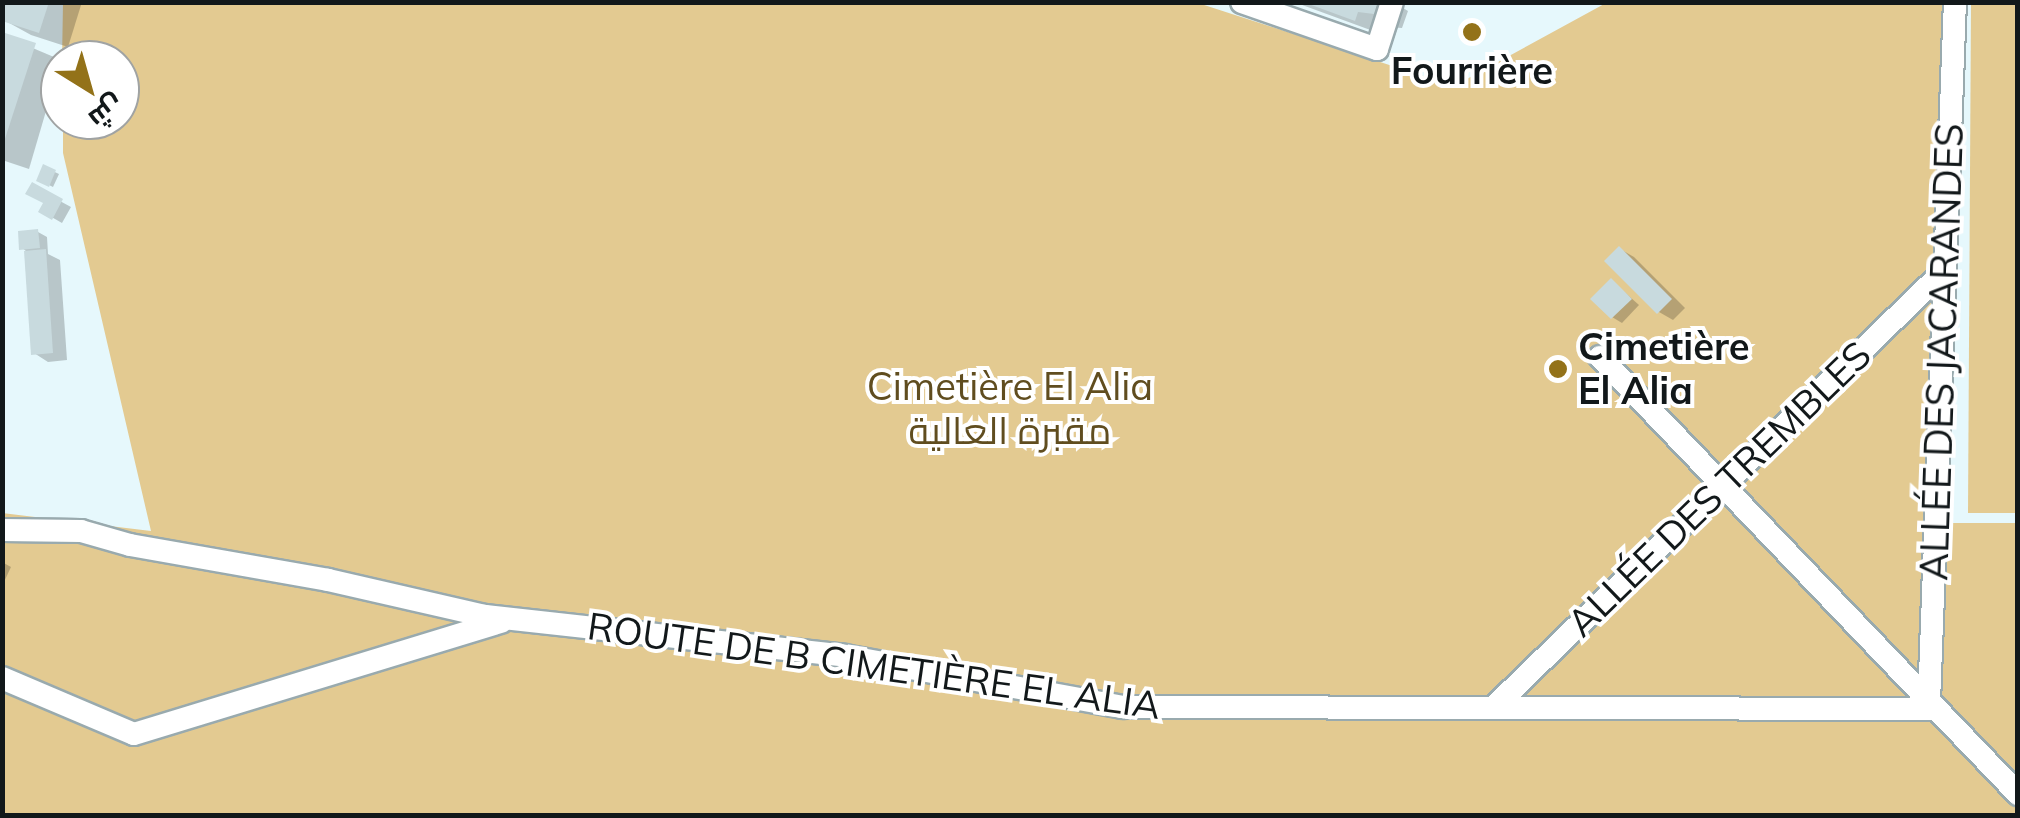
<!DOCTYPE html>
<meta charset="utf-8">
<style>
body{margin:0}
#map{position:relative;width:2020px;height:818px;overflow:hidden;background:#e6f8fc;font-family:Mulish,Cairo,sans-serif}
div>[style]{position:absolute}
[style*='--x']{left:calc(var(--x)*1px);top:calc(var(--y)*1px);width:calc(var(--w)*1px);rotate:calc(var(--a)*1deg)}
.green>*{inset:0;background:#e3ca91}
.shadow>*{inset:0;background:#0003}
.building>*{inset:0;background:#c8dade}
.roads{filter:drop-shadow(2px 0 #99aaae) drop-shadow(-2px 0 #99aaae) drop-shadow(0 2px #99aaae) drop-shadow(0 -2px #99aaae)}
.minor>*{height:22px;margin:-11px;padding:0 11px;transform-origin:11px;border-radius:11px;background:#fff}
.dots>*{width:28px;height:28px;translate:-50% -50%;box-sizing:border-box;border:5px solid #fff;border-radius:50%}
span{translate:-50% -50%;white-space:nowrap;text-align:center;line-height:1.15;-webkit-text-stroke:8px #fff;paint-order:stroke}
.poi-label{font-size:38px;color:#12181a;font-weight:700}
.left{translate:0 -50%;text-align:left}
.street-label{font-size:38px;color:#12181a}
.park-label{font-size:38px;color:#604d1f}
.frame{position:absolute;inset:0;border:5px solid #12181a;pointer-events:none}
.north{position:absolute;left:40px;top:40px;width:100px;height:100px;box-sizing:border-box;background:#fff;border:2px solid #a0a3a3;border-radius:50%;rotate:143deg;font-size:28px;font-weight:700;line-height:40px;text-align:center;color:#12181a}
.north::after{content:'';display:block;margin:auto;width:35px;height:45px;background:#937219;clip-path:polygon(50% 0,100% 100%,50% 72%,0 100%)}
</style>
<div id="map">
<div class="green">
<i style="clip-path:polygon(63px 3px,1198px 3px,1454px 86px,1606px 3px,1953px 3px,1928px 523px,2017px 523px,2017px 815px,3px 815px,2px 513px,151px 531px,63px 153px,63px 120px,120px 120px,120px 60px,62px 60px)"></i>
<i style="clip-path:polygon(1971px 3px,2017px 3px,2017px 513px,1968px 513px)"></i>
</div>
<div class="shadow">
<i style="clip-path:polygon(2px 2px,82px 2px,68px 47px,31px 35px,2px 19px)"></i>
<i style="clip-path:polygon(1294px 2px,1393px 2px,1408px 11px,1402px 28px,1387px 27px,1384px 35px)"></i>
<i style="clip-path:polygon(2px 35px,61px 60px,29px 169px,2px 160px)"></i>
<i style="clip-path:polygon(44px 167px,59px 174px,53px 187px,39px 180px)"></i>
<i style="clip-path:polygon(32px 186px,71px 207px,62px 223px,41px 211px,46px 203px)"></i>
<i style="clip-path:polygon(38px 232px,47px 237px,48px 254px,60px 260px,67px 360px,48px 362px,34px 353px,26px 251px,22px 248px)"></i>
<i style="clip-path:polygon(1620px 249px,1634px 257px,1685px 308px,1673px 320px,1659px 312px)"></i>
<i style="clip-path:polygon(1612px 281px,1639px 305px,1622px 323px,1612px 317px)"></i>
<i style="clip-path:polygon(2px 562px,11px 567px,3px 584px,2px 584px)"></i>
</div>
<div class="building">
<i style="clip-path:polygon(6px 2px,49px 2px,39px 33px,2px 21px)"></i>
<i style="clip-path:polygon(1378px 2px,1374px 14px,1358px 12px,1355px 21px,1306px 3px)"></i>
<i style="clip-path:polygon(2px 32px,36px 43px,3px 145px,2px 145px)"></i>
<i style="clip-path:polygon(43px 164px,56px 170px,49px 187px,36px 181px)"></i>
<i style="clip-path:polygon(32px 182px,63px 199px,52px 220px,38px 212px,43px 203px,25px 194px)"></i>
<i style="clip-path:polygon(38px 229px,40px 248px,19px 250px,18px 231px)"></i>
<i style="clip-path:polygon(1619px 246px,1672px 299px,1657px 314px,1604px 261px)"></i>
<i style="clip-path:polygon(46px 249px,53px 353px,31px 355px,24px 251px)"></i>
<i style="clip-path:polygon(1611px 278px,1632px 299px,1611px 319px,1590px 299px)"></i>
</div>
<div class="roads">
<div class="minor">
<i style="--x:1242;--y:2;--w:143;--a:19.2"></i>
<i style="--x:1377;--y:49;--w:49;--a:-72.3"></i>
<i style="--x:1600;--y:357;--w:605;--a:46.27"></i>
<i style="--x:2;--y:530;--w:79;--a:0.7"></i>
<i style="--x:81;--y:531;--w:51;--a:15.9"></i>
<i style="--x:130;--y:545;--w:201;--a:10"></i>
<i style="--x:328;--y:580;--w:161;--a:12.9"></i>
<i style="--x:485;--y:616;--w:362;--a:6.3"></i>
<i style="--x:845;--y:656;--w:282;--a:10.4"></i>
<i style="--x:1122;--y:707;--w:813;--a:0.14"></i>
<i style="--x:2;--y:678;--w:143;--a:23"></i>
<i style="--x:134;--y:734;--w:384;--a:-17"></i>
<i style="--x:1929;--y:703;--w:701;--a:-87.88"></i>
<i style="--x:1495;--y:706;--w:625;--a:-44.09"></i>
</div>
</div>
<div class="dots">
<i style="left:1472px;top:32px;background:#937219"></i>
<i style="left:1558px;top:369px;background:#937219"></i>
</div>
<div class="poi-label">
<span style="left:1472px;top:71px">Fourrière</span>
<span class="left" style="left:1578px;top:369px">Cimetière<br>El Alia</span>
</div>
<div class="street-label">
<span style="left:1942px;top:352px;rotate:-88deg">ALLÉE DES JACARANDES</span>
<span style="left:1719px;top:489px;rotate:-44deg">ALLÉE DES TREMBLES</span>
<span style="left:874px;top:666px;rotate:8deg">ROUTE DE B CIMETIÈRE EL ALIA</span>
</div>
<div class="park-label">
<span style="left:1010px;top:409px">Cimetière El Alia<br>مقبرة العالية</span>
</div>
<div class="frame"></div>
<div class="north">ش</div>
</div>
